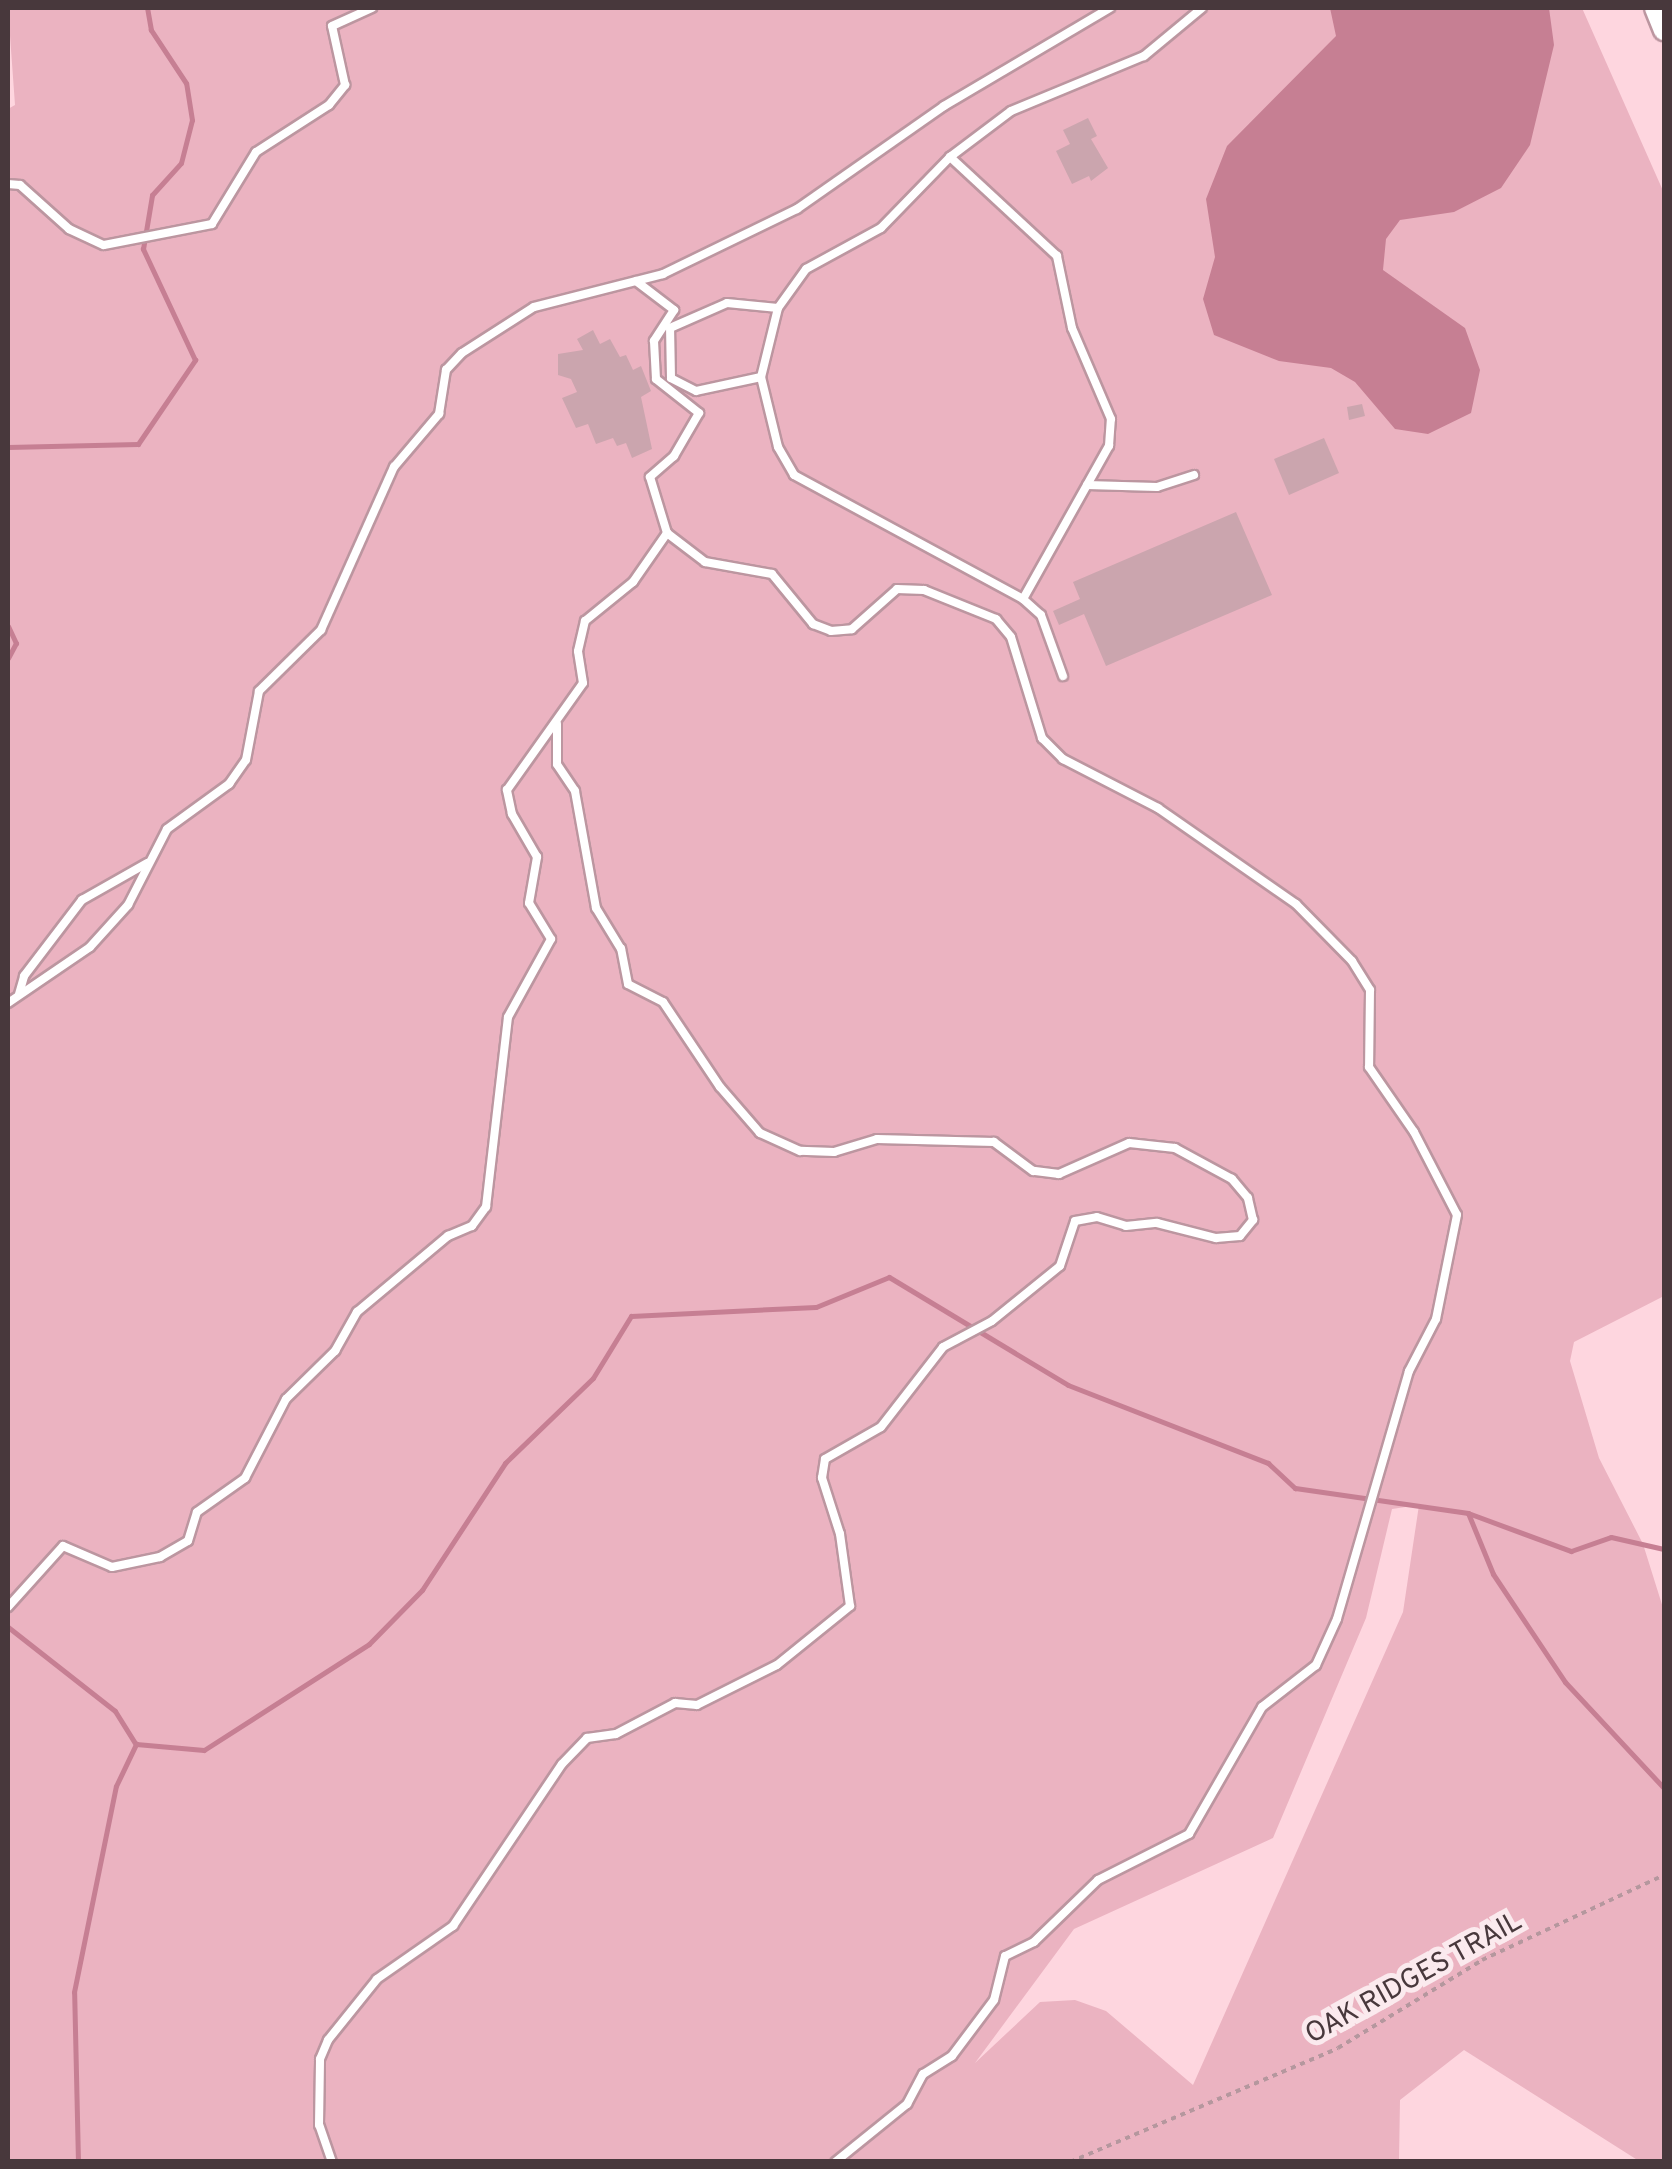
<!DOCTYPE html>
<style>
body{margin:0}
#map{position:relative;width:1672px;height:2169px;overflow:hidden;background:#fed6df;font-family:Overpass,sans-serif}
div>[style]{position:absolute}
[style*='--x']{left:calc(var(--x)*1px);top:calc(var(--y)*1px);width:calc(var(--w)*1px);rotate:calc(var(--a)*1deg)}
.green>*{inset:0;background:#ebb3c1}
.water>*{inset:0;background:#c67f93}
.stream>*{height:5px;margin:-2.5px;padding:0 2.5px;transform-origin:2.5px;border-radius:2.5px;background:#c67f93}
.building>*{inset:0;background:#cba5ae}
.path>*{height:4px;margin-top:-2px;transform-origin:0;background:repeating-linear-gradient(90deg,#b5979e 0 5px,transparent 0 10px)}
.roads{filter:drop-shadow(2px 0 #bc96a0) drop-shadow(-2px 0 #bc96a0) drop-shadow(0 2px #bc96a0) drop-shadow(0 -2px #bc96a0)}
.lane>*{height:8px;margin:-4px;padding:0 4px;transform-origin:4px;border-radius:4px;background:#fff}
.secondary>*{height:20px;margin:-10px;padding:0 10px;transform-origin:10px;border-radius:10px;background:#fff}
span{translate:-50% -50%;white-space:nowrap;text-align:center;line-height:1.15;-webkit-text-stroke:10px #fbeaee;paint-order:stroke}
.street-label{font-size:28px;color:#48383c}
.frame{position:absolute;inset:0;border:10px solid #48383c;pointer-events:none}
</style>
<div id="map">
<div class="green">
<i style="clip-path:polygon(evenodd,8px 8px,1582px 8px,1664px 193px,1664px 1296px,1574px 1342px,1570px 1361px,1599px 1458px,1643px 1544px,1664px 1611px,1664px 2161px,1639px 2161px,1464px 2050px,1400px 2100px,1399px 2161px,8px 2162px,8px 109px,15px 105px,8px 8px,1419px 1505px,1403px 1612px,1193px 2085px,1106px 2011px,1075px 2000px,1040px 2002px,975px 2063px,1074px 1929px,1273px 1838px,1366px 1618px,1392px 1509px,1419px 1505px)"></i>
</div>
<div class="water">
<i style="clip-path:polygon(1330px 8px,1549px 8px,1554px 45px,1530px 145px,1501px 188px,1454px 212px,1400px 220px,1386px 239px,1383px 270px,1465px 328px,1480px 370px,1471px 413px,1428px 434px,1395px 429px,1355px 382px,1331px 368px,1279px 361px,1214px 335px,1203px 299px,1215px 257px,1206px 199px,1227px 146px,1336px 36px)"></i>
</div>
<div class="stream">
<i style="--x:8;--y:447;--w:130;--a:-1.3"></i>
<i style="--x:138;--y:444;--w:102;--a:-55.8"></i>
<i style="--x:195;--y:360;--w:123;--a:-115.1"></i>
<i style="--x:143;--y:249;--w:55;--a:-80.5"></i>
<i style="--x:152;--y:195;--w:43;--a:-47.8"></i>
<i style="--x:181;--y:163;--w:44;--a:-75.7"></i>
<i style="--x:192;--y:120;--w:37;--a:-99"></i>
<i style="--x:186;--y:83;--w:64;--a:-123.4"></i>
<i style="--x:151;--y:30;--w:22;--a:-100"></i>
<i style="--x:8;--y:626;--w:19;--a:65"></i>
<i style="--x:16;--y:643;--w:17;--a:118"></i>
<i style="--x:1468;--y:1513;--w:66;--a:67.7"></i>
<i style="--x:1493;--y:1574;--w:130;--a:56.3"></i>
<i style="--x:1565;--y:1682;--w:145;--a:47"></i>
<i style="--x:8;--y:1627;--w:136;--a:38.1"></i>
<i style="--x:115;--y:1711;--w:39;--a:58"></i>
<i style="--x:136;--y:1744;--w:68;--a:5"></i>
<i style="--x:204;--y:1750;--w:196;--a:-32.7"></i>
<i style="--x:369;--y:1644;--w:76;--a:-45.5"></i>
<i style="--x:422;--y:1590;--w:152;--a:-56.8"></i>
<i style="--x:505;--y:1463;--w:122;--a:-44"></i>
<i style="--x:593;--y:1378;--w:73;--a:-58.5"></i>
<i style="--x:631;--y:1316;--w:185;--a:-2.8"></i>
<i style="--x:816;--y:1307;--w:79;--a:-22.3"></i>
<i style="--x:889;--y:1277;--w:209;--a:31.1"></i>
<i style="--x:1068;--y:1385;--w:215;--a:21.3"></i>
<i style="--x:1268;--y:1463;--w:37;--a:43"></i>
<i style="--x:1295;--y:1488;--w:175;--a:8.2"></i>
<i style="--x:1468;--y:1513;--w:110;--a:20.3"></i>
<i style="--x:1571;--y:1551;--w:42;--a:-19.3"></i>
<i style="--x:1611;--y:1537;--w:54;--a:12.8"></i>
<i style="--x:78;--y:2162;--w:170;--a:-91.3"></i>
<i style="--x:74;--y:1992;--w:210;--a:-78.5"></i>
<i style="--x:116;--y:1786;--w:47;--a:-64.5"></i>
</div>
<div class="building">
<i style="clip-path:polygon(1088px 118px,1097px 136px,1091px 139px,1108px 168px,1091px 181px,1089px 176px,1072px 184px,1056px 151px,1070px 144px,1063px 130px)"></i>
<i style="clip-path:polygon(593px 330px,600px 344px,610px 339px,620px 357px,626px 355px,633px 370px,641px 366px,651px 391px,641px 397px,652px 449px,632px 458px,626px 443px,617px 446px,613px 438px,596px 444px,588px 424px,576px 428px,562px 398px,577px 392px,571px 379px,558px 375px,558px 354px,583px 350px,577px 339px)"></i>
<i style="clip-path:polygon(1362px 404px,1365px 416px,1349px 420px,1347px 407px)"></i>
<i style="clip-path:polygon(1324px 438px,1339px 473px,1289px 495px,1274px 459px)"></i>
<i style="clip-path:polygon(1236px 512px,1272px 595px,1106px 666px,1084px 614px,1059px 625px,1053px 611px,1080px 599px,1073px 582px)"></i>
</div>
<div class="path">
<i style="--x:1070;--y:2162;--w:291;--a:-23"></i>
<i style="--x:1338;--y:2048;--w:169;--a:-31.4"></i>
<i style="--x:1482;--y:1960;--w:201;--a:-25"></i>
</div>
<div class="roads">
<div class="lane">
<i style="--x:950;--y:157;--w:76;--a:-37"></i>
<i style="--x:1011;--y:111;--w:144;--a:-22.5"></i>
<i style="--x:1144;--y:56;--w:75;--a:-39.6"></i>
<i style="--x:8;--y:184;--w:12;--a:5"></i>
<i style="--x:20;--y:185;--w:66;--a:41.9"></i>
<i style="--x:69;--y:229;--w:38;--a:25"></i>
<i style="--x:104;--y:245;--w:110;--a:-11"></i>
<i style="--x:212;--y:224;--w:84;--a:-58.6"></i>
<i style="--x:256;--y:152;--w:87;--a:-32.8"></i>
<i style="--x:329;--y:105;--w:26;--a:-51"></i>
<i style="--x:345;--y:85;--w:60;--a:-102.4"></i>
<i style="--x:332;--y:26;--w:44;--a:-24.2"></i>
<i style="--x:636;--y:281;--w:48;--a:37.3"></i>
<i style="--x:674;--y:310;--w:37;--a:123"></i>
<i style="--x:654;--y:341;--w:38;--a:87"></i>
<i style="--x:656;--y:379;--w:55;--a:38.3"></i>
<i style="--x:699;--y:413;--w:50;--a:120.2"></i>
<i style="--x:674;--y:456;--w:32;--a:139"></i>
<i style="--x:650;--y:477;--w:59;--a:73.1"></i>
<i style="--x:761;--y:377;--w:66;--a:167.8"></i>
<i style="--x:696;--y:391;--w:28;--a:-153"></i>
<i style="--x:671;--y:378;--w:50;--a:-91.1"></i>
<i style="--x:670;--y:328;--w:62;--a:-23.7"></i>
<i style="--x:727;--y:303;--w:51;--a:5.6"></i>
<i style="--x:1087;--y:485;--w:70;--a:1.6"></i>
<i style="--x:1157;--y:487;--w:39;--a:-18"></i>
<i style="--x:1023;--y:599;--w:176;--a:-60.7"></i>
<i style="--x:1109;--y:446;--w:27;--a:-86"></i>
<i style="--x:1111;--y:419;--w:99;--a:-113.2"></i>
<i style="--x:1072;--y:328;--w:74;--a:-101.8"></i>
<i style="--x:1057;--y:256;--w:146;--a:-137.2"></i>
<i style="--x:950;--y:157;--w:99;--a:134.2"></i>
<i style="--x:881;--y:228;--w:85;--a:151.3"></i>
<i style="--x:806;--y:269;--w:48;--a:125.7"></i>
<i style="--x:778;--y:308;--w:71;--a:103.8"></i>
<i style="--x:761;--y:377;--w:72;--a:76.3"></i>
<i style="--x:778;--y:447;--w:32;--a:60"></i>
<i style="--x:794;--y:475;--w:260;--a:28.4"></i>
<i style="--x:1023;--y:599;--w:24;--a:42"></i>
<i style="--x:1041;--y:615;--w:65;--a:70.2"></i>
<i style="--x:19;--y:994;--w:19;--a:-74"></i>
<i style="--x:24;--y:976;--w:96;--a:-52.7"></i>
<i style="--x:82;--y:900;--w:75;--a:-29.6"></i>
<i style="--x:8;--y:1003;--w:99;--a:-34.3"></i>
<i style="--x:90;--y:947;--w:57;--a:-47.9"></i>
<i style="--x:128;--y:905;--w:85;--a:-62.8"></i>
<i style="--x:167;--y:829;--w:77;--a:-36"></i>
<i style="--x:229;--y:784;--w:29;--a:-55"></i>
<i style="--x:246;--y:760;--w:70;--a:-79.3"></i>
<i style="--x:259;--y:691;--w:87;--a:-44.5"></i>
<i style="--x:321;--y:630;--w:179;--a:-65.9"></i>
<i style="--x:394;--y:467;--w:70;--a:-49.7"></i>
<i style="--x:439;--y:414;--w:45;--a:-81"></i>
<i style="--x:446;--y:370;--w:23;--a:-47"></i>
<i style="--x:462;--y:353;--w:85;--a:-32.6"></i>
<i style="--x:534;--y:307;--w:133;--a:-14.3"></i>
<i style="--x:663;--y:274;--w:149;--a:-25.9"></i>
<i style="--x:797;--y:209;--w:179;--a:-35"></i>
<i style="--x:944;--y:106;--w:193;--a:-30.6"></i>
<i style="--x:8;--y:1607;--w:82;--a:-48"></i>
<i style="--x:63;--y:1546;--w:53;--a:23.2"></i>
<i style="--x:112;--y:1567;--w:49;--a:-11.8"></i>
<i style="--x:160;--y:1557;--w:32;--a:-30"></i>
<i style="--x:188;--y:1541;--w:30;--a:-73"></i>
<i style="--x:197;--y:1512;--w:59;--a:-35.3"></i>
<i style="--x:245;--y:1478;--w:89;--a:-62.6"></i>
<i style="--x:286;--y:1399;--w:69;--a:-44.4"></i>
<i style="--x:335;--y:1351;--w:45;--a:-60.6"></i>
<i style="--x:357;--y:1312;--w:119;--a:-39.9"></i>
<i style="--x:448;--y:1236;--w:26;--a:-23"></i>
<i style="--x:472;--y:1226;--w:24;--a:-54"></i>
<i style="--x:486;--y:1207;--w:191;--a:-83.4"></i>
<i style="--x:508;--y:1017;--w:89;--a:-61.1"></i>
<i style="--x:551;--y:939;--w:42;--a:-121.4"></i>
<i style="--x:529;--y:903;--w:47;--a:-80.1"></i>
<i style="--x:537;--y:857;--w:50;--a:-120.2"></i>
<i style="--x:512;--y:814;--w:25;--a:-102"></i>
<i style="--x:507;--y:790;--w:131;--a:-54.6"></i>
<i style="--x:583;--y:683;--w:32;--a:-99"></i>
<i style="--x:578;--y:651;--w:31;--a:-77"></i>
<i style="--x:585;--y:621;--w:62;--a:-39.1"></i>
<i style="--x:633;--y:582;--w:60;--a:-55.2"></i>
<i style="--x:667;--y:533;--w:48;--a:37.3"></i>
<i style="--x:705;--y:562;--w:68;--a:10.2"></i>
<i style="--x:772;--y:574;--w:65;--a:50.6"></i>
<i style="--x:813;--y:624;--w:19;--a:21"></i>
<i style="--x:831;--y:631;--w:21;--a:-5"></i>
<i style="--x:852;--y:629;--w:60;--a:-41.6"></i>
<i style="--x:897;--y:589;--w:27;--a:2"></i>
<i style="--x:924;--y:590;--w:78;--a:21.9"></i>
<i style="--x:996;--y:619;--w:23;--a:50"></i>
<i style="--x:1011;--y:637;--w:106;--a:72.9"></i>
<i style="--x:1042;--y:738;--w:30;--a:45"></i>
<i style="--x:1063;--y:759;--w:107;--a:27.3"></i>
<i style="--x:1158;--y:808;--w:168;--a:34.8"></i>
<i style="--x:1296;--y:904;--w:80;--a:45.5"></i>
<i style="--x:1352;--y:961;--w:34;--a:58"></i>
<i style="--x:1370;--y:990;--w:77;--a:90.7"></i>
<i style="--x:1369;--y:1067;--w:79;--a:55.3"></i>
<i style="--x:1414;--y:1132;--w:93;--a:62.6"></i>
<i style="--x:1457;--y:1215;--w:106;--a:101.4"></i>
<i style="--x:1436;--y:1319;--w:59;--a:117.4"></i>
<i style="--x:1409;--y:1371;--w:258;--a:106.2"></i>
<i style="--x:1337;--y:1619;--w:51;--a:114.5"></i>
<i style="--x:1316;--y:1665;--w:68;--a:142.1"></i>
<i style="--x:1262;--y:1707;--w:146;--a:119.9"></i>
<i style="--x:1189;--y:1834;--w:102;--a:153.2"></i>
<i style="--x:1098;--y:1880;--w:89;--a:135.9"></i>
<i style="--x:1034;--y:1942;--w:32;--a:154"></i>
<i style="--x:1005;--y:1956;--w:45;--a:104"></i>
<i style="--x:994;--y:2000;--w:70;--a:126.9"></i>
<i style="--x:952;--y:2056;--w:34;--a:148"></i>
<i style="--x:923;--y:2074;--w:34;--a:118"></i>
<i style="--x:907;--y:2104;--w:92;--a:141.1"></i>
<i style="--x:332;--y:2162;--w:39;--a:-109"></i>
<i style="--x:319;--y:2125;--w:66;--a:-89.1"></i>
<i style="--x:320;--y:2059;--w:21;--a:-67"></i>
<i style="--x:328;--y:2040;--w:78;--a:-51.2"></i>
<i style="--x:377;--y:1979;--w:93;--a:-34.9"></i>
<i style="--x:453;--y:1926;--w:195;--a:-56.1"></i>
<i style="--x:562;--y:1764;--w:36;--a:-46"></i>
<i style="--x:587;--y:1738;--w:29;--a:-8"></i>
<i style="--x:616;--y:1734;--w:67;--a:-27.7"></i>
<i style="--x:675;--y:1703;--w:22;--a:5"></i>
<i style="--x:697;--y:1705;--w:89;--a:-26.6"></i>
<i style="--x:777;--y:1665;--w:94;--a:-38.9"></i>
<i style="--x:850;--y:1606;--w:73;--a:-97.9"></i>
<i style="--x:840;--y:1534;--w:59;--a:-107.8"></i>
<i style="--x:822;--y:1478;--w:19;--a:-81"></i>
<i style="--x:825;--y:1459;--w:64;--a:-29.7"></i>
<i style="--x:881;--y:1427;--w:101;--a:-52.2"></i>
<i style="--x:943;--y:1347;--w:55;--a:-28"></i>
<i style="--x:992;--y:1321;--w:87;--a:-39"></i>
<i style="--x:1060;--y:1266;--w:47;--a:-71.6"></i>
<i style="--x:1075;--y:1221;--w:22;--a:-10"></i>
<i style="--x:1097;--y:1217;--w:30;--a:17"></i>
<i style="--x:1126;--y:1226;--w:31;--a:-6"></i>
<i style="--x:1157;--y:1223;--w:61;--a:14.3"></i>
<i style="--x:1216;--y:1238;--w:24;--a:-5"></i>
<i style="--x:1240;--y:1236;--w:21;--a:-51"></i>
<i style="--x:1253;--y:1220;--w:23;--a:-103"></i>
<i style="--x:1248;--y:1198;--w:25;--a:-130"></i>
<i style="--x:1232;--y:1179;--w:65;--a:-151.5"></i>
<i style="--x:1175;--y:1148;--w:46;--a:-173.8"></i>
<i style="--x:1129;--y:1143;--w:77;--a:156.1"></i>
<i style="--x:1059;--y:1174;--w:26;--a:-173"></i>
<i style="--x:1033;--y:1171;--w:49;--a:-143.4"></i>
<i style="--x:994;--y:1142;--w:117;--a:-178.5"></i>
<i style="--x:877;--y:1139;--w:45;--a:163.2"></i>
<i style="--x:834;--y:1152;--w:34;--a:-178"></i>
<i style="--x:800;--y:1151;--w:44;--a:-155.8"></i>
<i style="--x:760;--y:1133;--w:61;--a:-131"></i>
<i style="--x:720;--y:1087;--w:102;--a:-123.8"></i>
<i style="--x:663;--y:1002;--w:39;--a:-153"></i>
<i style="--x:628;--y:984;--w:36;--a:-101"></i>
<i style="--x:621;--y:949;--w:48;--a:-121.4"></i>
<i style="--x:596;--y:908;--w:119;--a:-100.2"></i>
<i style="--x:575;--y:791;--w:32;--a:-124"></i>
<i style="--x:557;--y:764;--w:40;--a:-90"></i>
</div>
<div class="secondary">
<i style="--x:1655;--y:8;--w:24;--a:68"></i>
</div>
</div>
<div class="street-label">
<span style="left:1414px;top:1979px;rotate:-29deg">OAK RIDGES TRAIL</span>
</div>
<div class="frame"></div>
</div>
